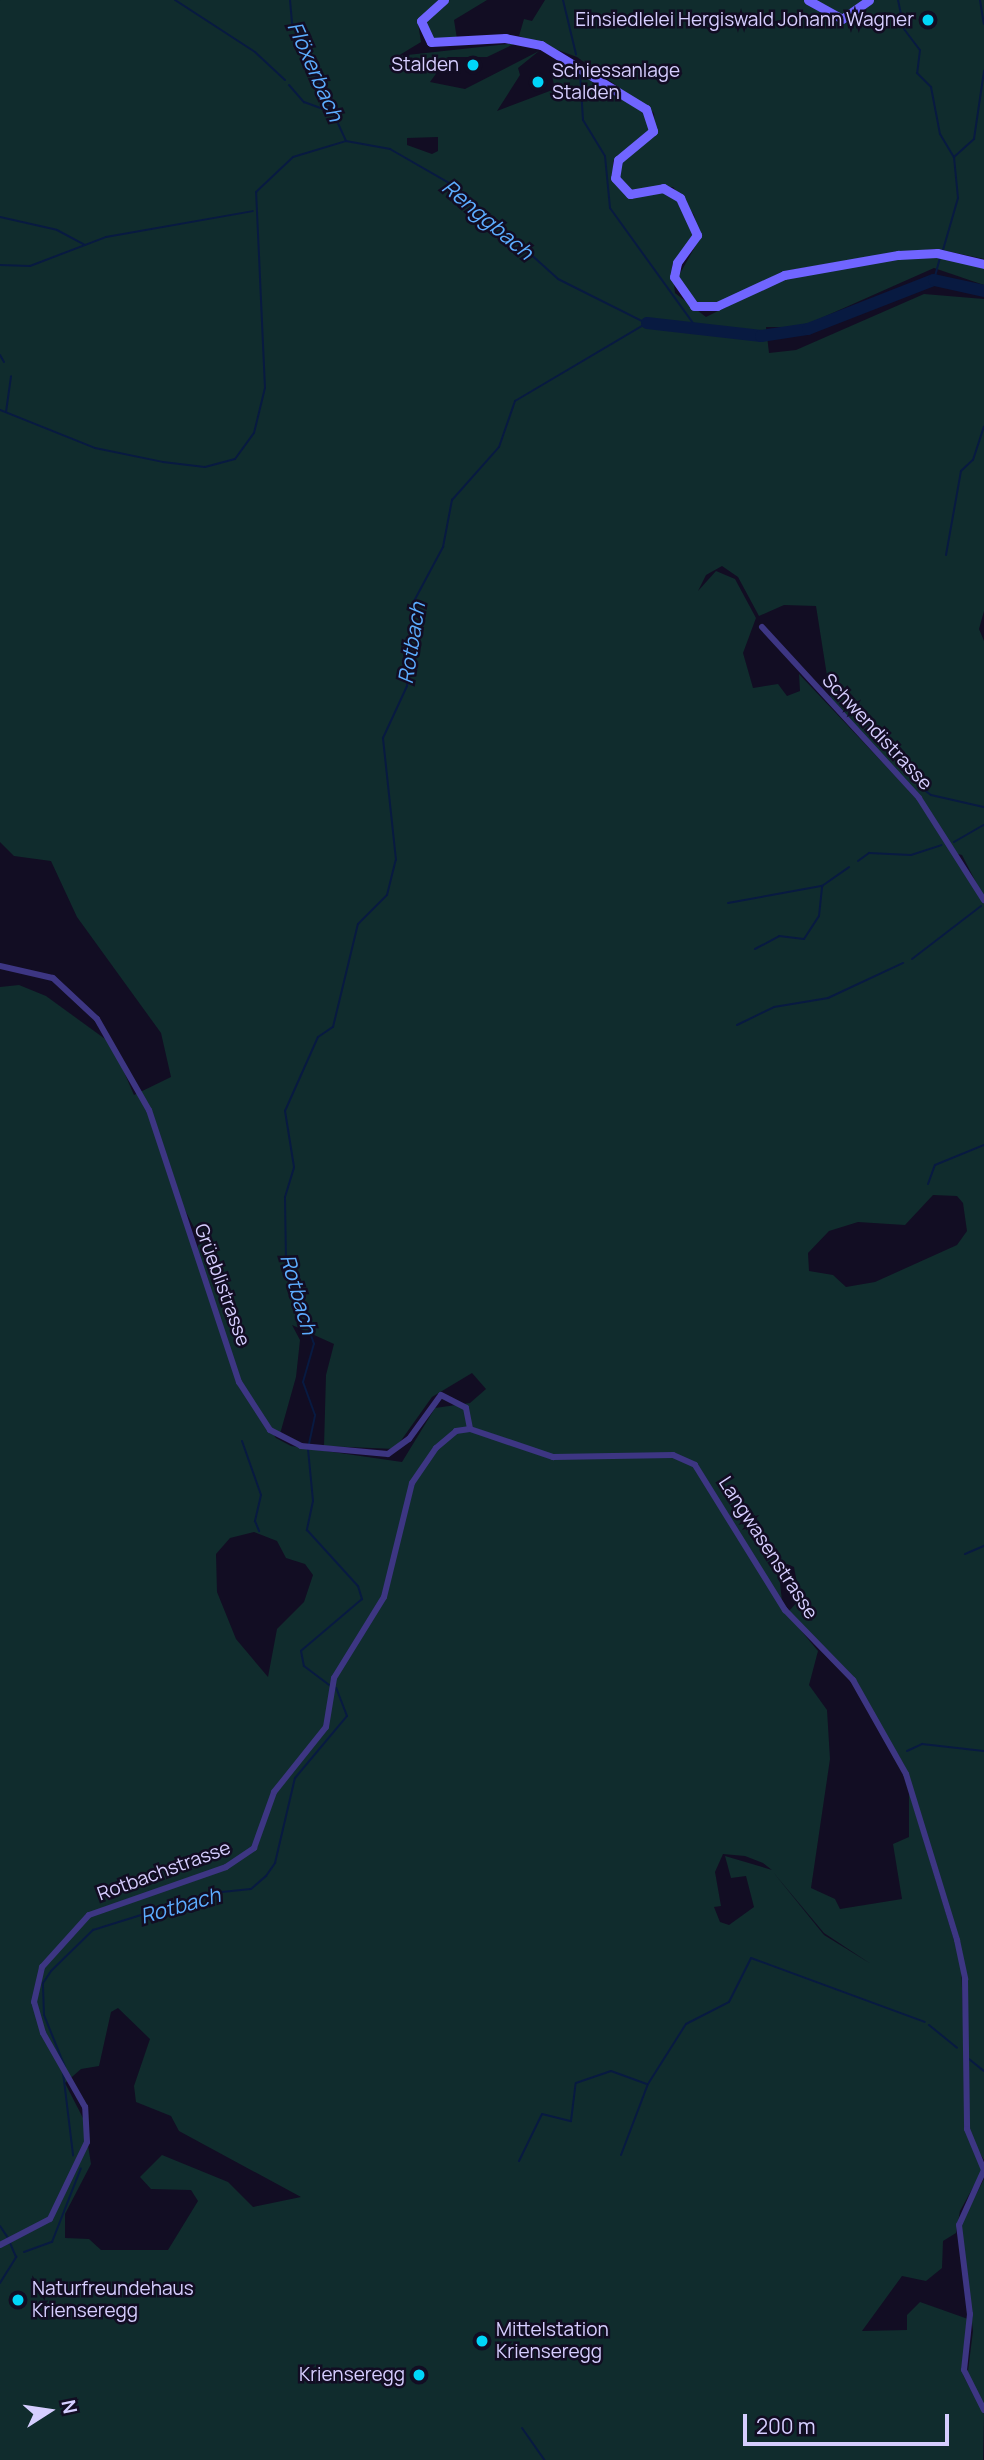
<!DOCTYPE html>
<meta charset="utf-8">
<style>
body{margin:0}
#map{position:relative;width:984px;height:2460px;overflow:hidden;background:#120d23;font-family:Manrope,sans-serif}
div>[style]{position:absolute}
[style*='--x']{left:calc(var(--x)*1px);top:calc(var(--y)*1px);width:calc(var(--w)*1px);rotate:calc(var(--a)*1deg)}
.green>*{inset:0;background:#102c2d}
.stream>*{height:2px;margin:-1px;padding:0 1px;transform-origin:1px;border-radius:1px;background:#081a41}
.river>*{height:12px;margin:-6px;padding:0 6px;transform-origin:6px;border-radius:6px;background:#081a41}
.street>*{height:6px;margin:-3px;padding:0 3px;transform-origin:3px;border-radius:3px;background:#3d3683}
.secondary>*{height:9px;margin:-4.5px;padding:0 4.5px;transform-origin:4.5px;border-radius:4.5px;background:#7065ff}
.dots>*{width:19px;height:19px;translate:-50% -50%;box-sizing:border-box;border:4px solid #120d23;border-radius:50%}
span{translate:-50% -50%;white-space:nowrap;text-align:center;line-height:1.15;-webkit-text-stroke:5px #120d23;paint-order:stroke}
.poi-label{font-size:19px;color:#d6ceff}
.right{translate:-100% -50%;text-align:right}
.left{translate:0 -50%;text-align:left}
.street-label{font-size:19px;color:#d6ceff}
.water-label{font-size:21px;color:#5cadff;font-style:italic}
.north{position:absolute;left:14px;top:2376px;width:70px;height:70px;-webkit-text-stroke:5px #120d23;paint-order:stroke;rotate:78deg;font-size:19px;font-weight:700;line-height:28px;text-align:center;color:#d6ceff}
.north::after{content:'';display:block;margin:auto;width:24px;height:32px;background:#d6ceff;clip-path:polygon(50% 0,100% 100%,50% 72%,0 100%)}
.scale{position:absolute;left:743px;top:2414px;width:206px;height:32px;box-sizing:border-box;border:4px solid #d6ceff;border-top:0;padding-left:9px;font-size:21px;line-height:24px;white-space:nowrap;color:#d6ceff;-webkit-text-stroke:5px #120d23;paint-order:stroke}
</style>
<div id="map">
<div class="green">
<i style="clip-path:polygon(evenodd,0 0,438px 0,418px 23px,421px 42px,398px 56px,516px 43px,487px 57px,448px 57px,430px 82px,465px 89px,539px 51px,518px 68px,520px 75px,497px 111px,555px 89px,552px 76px,568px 70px,570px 75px,582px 71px,648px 115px,649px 133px,613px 161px,613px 180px,627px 197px,662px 191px,675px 197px,694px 236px,672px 265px,675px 293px,706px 317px,782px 279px,908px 257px,942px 256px,984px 268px,984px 285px,934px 268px,801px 327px,766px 327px,769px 353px,796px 350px,924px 294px,984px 299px,984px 611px,979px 629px,984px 641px,984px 898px,962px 855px,954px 853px,914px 789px,831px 701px,816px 606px,784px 605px,759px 616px,738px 577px,722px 566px,706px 575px,698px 591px,716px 571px,735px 579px,756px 618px,743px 653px,753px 688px,778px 684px,787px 696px,800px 691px,799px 674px,917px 799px,984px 902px,984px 2160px,965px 2129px,982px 2171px,960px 2211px,956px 2233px,943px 2241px,942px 2268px,926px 2281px,902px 2276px,862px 2331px,907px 2330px,907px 2315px,920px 2302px,968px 2319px,963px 2375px,984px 2414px,983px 2460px,0 2460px,0 987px,19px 985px,46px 996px,112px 1044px,134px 1095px,171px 1077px,161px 1033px,77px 917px,51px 861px,14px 856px,0 842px,0 0,438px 137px,438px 151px,432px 154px,407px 145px,407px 138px,438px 137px,0 0,172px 1185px,200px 1239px,196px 1253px,241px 1386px,274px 1432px,280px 1434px,296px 1377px,300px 1340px,292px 1325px,334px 1344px,326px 1375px,324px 1446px,395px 1449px,432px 1397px,472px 1373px,486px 1389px,470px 1403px,435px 1408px,402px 1462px,291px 1446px,276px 1438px,240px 1389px,172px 1185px,0 0,933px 1195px,957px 1196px,963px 1203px,967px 1231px,957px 1245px,875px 1282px,846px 1287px,833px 1275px,809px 1271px,808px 1253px,829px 1231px,858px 1222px,905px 1225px,933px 1195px,0 0,254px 1532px,277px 1541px,286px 1558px,305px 1564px,313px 1575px,304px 1602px,277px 1629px,268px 1677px,236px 1639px,217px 1592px,216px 1554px,230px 1538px,254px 1532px,0 0,748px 1547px,782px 1601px,779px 1574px,787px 1564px,794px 1567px,800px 1599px,789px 1611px,849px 1672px,904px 1765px,963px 1955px,966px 2088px,961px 1963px,909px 1792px,909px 1837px,893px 1844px,902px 1899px,840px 1909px,835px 1899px,811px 1888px,830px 1759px,827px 1710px,809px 1685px,818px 1651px,784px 1610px,748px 1547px,0 0,723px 1854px,745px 1856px,763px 1863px,772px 1870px,725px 1856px,731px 1878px,746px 1876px,754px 1907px,729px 1925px,720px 1922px,714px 1907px,721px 1906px,715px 1872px,723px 1854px,0 0,773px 1872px,824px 1933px,871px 1964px,824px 1935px,773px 1872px,0 0,118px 2008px,150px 2039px,134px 2086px,136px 2102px,171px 2116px,179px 2131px,301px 2197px,253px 2207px,228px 2182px,162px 2155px,140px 2177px,151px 2189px,191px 2190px,198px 2201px,168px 2250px,101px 2250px,89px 2239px,65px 2238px,65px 2214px,91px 2164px,84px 2120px,65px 2083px,81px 2069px,99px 2066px,111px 2012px,118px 2008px)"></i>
<i style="clip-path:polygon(449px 0,487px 0,454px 20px,457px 39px,432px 39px,425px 17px)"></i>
<i style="clip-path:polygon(545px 0,984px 0,984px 259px,937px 249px,890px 253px,785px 271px,719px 302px,697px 302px,678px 277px,700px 238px,694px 215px,673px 187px,627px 190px,617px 172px,624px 156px,655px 133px,654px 113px,577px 57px,519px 36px,524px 19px,532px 21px)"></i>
<i style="clip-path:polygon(984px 2179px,984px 2406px,967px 2379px,973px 2331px,960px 2226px)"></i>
</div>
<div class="stream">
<i style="--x:175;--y:0;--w:95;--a:33"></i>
<i style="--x:255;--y:52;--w:41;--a:43"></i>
<i style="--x:290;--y:0;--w:23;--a:85"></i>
<i style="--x:292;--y:23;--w:130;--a:65.4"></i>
<i style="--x:563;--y:0;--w:56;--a:76.5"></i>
<i style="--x:898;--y:0;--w:30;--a:78"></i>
<i style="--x:904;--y:29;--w:26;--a:53"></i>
<i style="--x:920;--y:50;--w:23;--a:97"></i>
<i style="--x:917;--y:73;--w:20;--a:45"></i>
<i style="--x:931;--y:87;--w:48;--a:79.2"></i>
<i style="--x:940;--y:134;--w:27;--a:59"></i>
<i style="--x:980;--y:0;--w:24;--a:81"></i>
<i style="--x:580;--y:73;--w:47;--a:86.3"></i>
<i style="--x:583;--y:120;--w:42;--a:58.6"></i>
<i style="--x:605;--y:156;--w:52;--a:84.5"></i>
<i style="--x:610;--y:208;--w:150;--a:54.2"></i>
<i style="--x:289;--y:85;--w:23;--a:49"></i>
<i style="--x:304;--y:102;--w:35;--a:20"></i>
<i style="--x:0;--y:217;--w:58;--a:12.8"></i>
<i style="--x:57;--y:230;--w:32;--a:28"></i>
<i style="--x:943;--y:250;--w:54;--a:-73.9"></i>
<i style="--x:958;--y:198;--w:41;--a:-95.6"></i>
<i style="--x:954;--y:157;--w:27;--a:-42"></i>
<i style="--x:974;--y:139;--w:69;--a:-81.6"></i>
<i style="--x:0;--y:265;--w:30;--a:2"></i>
<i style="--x:30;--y:266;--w:81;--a:-20.9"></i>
<i style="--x:106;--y:237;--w:149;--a:-10"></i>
<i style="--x:934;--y:280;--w:23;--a:-75"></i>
<i style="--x:0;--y:355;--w:8;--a:60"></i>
<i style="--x:0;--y:410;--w:102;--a:21.8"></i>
<i style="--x:95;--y:448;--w:69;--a:11.6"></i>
<i style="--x:163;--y:462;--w:42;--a:6.8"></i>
<i style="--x:205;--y:467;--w:31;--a:-15"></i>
<i style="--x:235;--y:459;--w:32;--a:-54"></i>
<i style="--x:254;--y:433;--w:46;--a:-76.3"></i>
<i style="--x:265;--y:388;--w:196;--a:-92.6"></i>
<i style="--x:256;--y:192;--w:51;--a:-43.4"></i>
<i style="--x:293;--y:157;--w:55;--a:-16.8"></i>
<i style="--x:346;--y:141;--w:45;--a:10.3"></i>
<i style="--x:390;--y:149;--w:76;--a:29.9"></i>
<i style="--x:456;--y:187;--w:137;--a:42"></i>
<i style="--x:558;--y:279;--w:98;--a:26.6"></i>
<i style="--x:6;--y:412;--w:36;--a:-82"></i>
<i style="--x:946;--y:555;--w:85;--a:-79.9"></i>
<i style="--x:961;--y:471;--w:16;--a:-43"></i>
<i style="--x:973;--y:460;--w:35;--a:-72"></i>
<i style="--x:919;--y:786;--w:15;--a:37"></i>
<i style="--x:931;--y:795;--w:54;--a:12.8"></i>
<i style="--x:954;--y:842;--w:34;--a:-30"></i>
<i style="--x:858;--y:861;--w:14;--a:-36"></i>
<i style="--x:869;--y:853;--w:42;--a:2.7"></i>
<i style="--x:911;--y:855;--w:32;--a:-18"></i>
<i style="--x:728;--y:903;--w:96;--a:-10.3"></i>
<i style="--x:755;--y:949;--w:27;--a:-28"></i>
<i style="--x:779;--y:936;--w:25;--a:7"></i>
<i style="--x:804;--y:939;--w:27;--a:-57"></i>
<i style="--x:819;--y:916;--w:30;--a:-84"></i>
<i style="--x:822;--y:886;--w:33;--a:-35"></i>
<i style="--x:912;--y:959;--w:87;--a:-37.5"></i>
<i style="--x:737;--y:1025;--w:41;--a:-25.9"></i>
<i style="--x:774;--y:1007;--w:55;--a:-9.5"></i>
<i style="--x:828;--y:998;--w:83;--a:-25"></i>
<i style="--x:928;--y:1184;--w:20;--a:-70"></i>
<i style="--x:935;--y:1165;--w:53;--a:-22.2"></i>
<i style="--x:242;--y:1441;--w:57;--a:70.6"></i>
<i style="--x:261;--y:1495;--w:27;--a:103"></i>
<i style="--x:255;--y:1521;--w:11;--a:68"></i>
<i style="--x:309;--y:1444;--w:30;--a:-78"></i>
<i style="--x:315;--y:1415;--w:35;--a:-110"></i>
<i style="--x:303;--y:1382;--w:40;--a:-74"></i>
<i style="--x:314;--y:1344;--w:87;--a:-108.9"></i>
<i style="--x:286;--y:1262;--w:65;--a:-90.9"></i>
<i style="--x:285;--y:1197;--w:31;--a:-73"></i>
<i style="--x:294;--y:1167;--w:57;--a:-99.1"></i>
<i style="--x:285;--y:1111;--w:81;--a:-66"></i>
<i style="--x:318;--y:1037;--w:18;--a:-34"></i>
<i style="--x:333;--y:1027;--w:106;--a:-76.4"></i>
<i style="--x:358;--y:924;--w:41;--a:-45"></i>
<i style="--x:387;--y:895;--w:36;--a:-76"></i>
<i style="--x:396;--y:860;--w:123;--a:-96.1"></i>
<i style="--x:383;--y:738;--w:57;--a:-65.2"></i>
<i style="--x:407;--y:686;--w:83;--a:-85.9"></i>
<i style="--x:413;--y:603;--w:64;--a:-61.8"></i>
<i style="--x:443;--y:547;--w:48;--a:-79.2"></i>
<i style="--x:452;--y:500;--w:71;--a:-48.4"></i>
<i style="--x:499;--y:447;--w:49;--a:-70.8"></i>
<i style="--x:515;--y:401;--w:153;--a:-30.6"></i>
<i style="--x:308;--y:1449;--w:52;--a:84.5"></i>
<i style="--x:313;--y:1501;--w:30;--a:102"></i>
<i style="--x:307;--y:1530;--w:76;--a:47.7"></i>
<i style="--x:358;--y:1586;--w:14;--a:73"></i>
<i style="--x:362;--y:1599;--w:80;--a:139.6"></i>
<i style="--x:301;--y:1651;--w:15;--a:79"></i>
<i style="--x:304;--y:1666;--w:34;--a:37"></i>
<i style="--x:965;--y:1554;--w:21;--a:-23"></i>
<i style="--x:907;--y:1751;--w:17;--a:-25"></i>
<i style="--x:922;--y:1744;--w:62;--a:6.4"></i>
<i style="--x:929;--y:2025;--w:36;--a:39"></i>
<i style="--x:969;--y:2059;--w:19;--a:39"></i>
<i style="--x:65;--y:2067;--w:56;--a:-112"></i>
<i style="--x:44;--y:2015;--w:32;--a:-92"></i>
<i style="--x:43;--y:1983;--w:14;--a:-56"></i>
<i style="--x:51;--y:1971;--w:59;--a:-44.3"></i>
<i style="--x:93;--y:1930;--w:125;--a:-17.3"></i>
<i style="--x:212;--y:1893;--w:39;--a:-6"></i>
<i style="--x:251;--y:1889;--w:20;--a:-41"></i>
<i style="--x:266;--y:1876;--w:16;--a:-55"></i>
<i style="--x:275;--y:1863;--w:87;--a:-76.8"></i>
<i style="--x:295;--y:1778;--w:81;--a:-50"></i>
<i style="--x:347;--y:1716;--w:30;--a:-111"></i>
<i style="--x:63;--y:2072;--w:84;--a:83.1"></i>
<i style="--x:621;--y:2155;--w:76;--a:-69.2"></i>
<i style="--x:648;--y:2084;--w:71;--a:-57.7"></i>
<i style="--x:686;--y:2024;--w:48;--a:-27.1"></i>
<i style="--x:729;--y:2002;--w:49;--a:-63.4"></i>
<i style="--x:751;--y:1958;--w:185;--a:20.2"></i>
<i style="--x:519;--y:2161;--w:52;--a:-63.9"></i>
<i style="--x:542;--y:2114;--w:30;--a:14"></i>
<i style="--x:571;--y:2121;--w:38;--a:-83"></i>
<i style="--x:576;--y:2083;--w:37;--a:-19"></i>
<i style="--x:611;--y:2071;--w:38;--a:20"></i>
<i style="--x:0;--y:2226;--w:14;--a:56"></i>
<i style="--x:24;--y:2252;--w:30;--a:-20"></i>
<i style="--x:52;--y:2242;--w:79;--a:-68.6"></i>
<i style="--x:0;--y:2283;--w:31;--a:-58"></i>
<i style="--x:16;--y:2257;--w:15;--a:-113"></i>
<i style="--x:522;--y:2428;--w:39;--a:55"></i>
</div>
<div class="river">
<i style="--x:647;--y:323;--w:115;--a:6.5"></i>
<i style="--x:761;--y:336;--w:48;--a:-8.5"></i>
<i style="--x:808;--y:329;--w:135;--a:-21.3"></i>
<i style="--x:934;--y:280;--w:51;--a:12.4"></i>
</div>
<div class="street">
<i style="--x:762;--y:627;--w:232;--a:47.4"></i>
<i style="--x:919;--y:798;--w:121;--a:57.5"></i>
<i style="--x:0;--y:966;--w:54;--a:12.8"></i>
<i style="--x:53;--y:978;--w:60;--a:43"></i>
<i style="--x:97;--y:1019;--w:105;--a:60.3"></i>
<i style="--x:149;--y:1110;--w:287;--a:71.7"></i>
<i style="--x:239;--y:1382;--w:57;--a:57.1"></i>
<i style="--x:270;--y:1430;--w:35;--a:27"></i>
<i style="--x:301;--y:1446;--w:87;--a:5.3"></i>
<i style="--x:388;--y:1454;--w:26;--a:-36"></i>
<i style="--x:409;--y:1439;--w:54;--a:-54"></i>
<i style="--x:441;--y:1395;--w:28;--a:27"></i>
<i style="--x:466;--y:1408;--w:21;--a:79"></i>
<i style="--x:984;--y:2170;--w:60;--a:114.4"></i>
<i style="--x:959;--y:2225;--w:90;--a:83"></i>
<i style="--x:970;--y:2314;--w:56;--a:96.1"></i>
<i style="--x:964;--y:2370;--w:45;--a:63.4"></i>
<i style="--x:0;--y:2245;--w:56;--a:-27.5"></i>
<i style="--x:50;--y:2219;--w:85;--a:-64.3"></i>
<i style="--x:87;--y:2142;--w:35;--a:-93"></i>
<i style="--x:85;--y:2107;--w:85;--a:-119.6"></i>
<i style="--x:43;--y:2033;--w:32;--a:-106"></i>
<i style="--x:34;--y:2002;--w:36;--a:-77"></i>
<i style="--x:42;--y:1967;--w:70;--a:-47.9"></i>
<i style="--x:89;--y:1915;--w:145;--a:-19.3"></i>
<i style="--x:226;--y:1867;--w:34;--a:-34"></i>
<i style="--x:254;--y:1848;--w:59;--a:-70.3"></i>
<i style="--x:274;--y:1792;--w:83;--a:-51.3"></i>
<i style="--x:326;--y:1727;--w:50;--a:-80.7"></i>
<i style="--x:334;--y:1678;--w:95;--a:-58.3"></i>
<i style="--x:384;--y:1597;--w:117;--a:-76.2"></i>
<i style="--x:412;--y:1483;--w:42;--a:-55.6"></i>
<i style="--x:436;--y:1448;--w:26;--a:-40"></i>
<i style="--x:456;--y:1431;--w:14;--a:-8"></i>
<i style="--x:470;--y:1429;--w:88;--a:18.6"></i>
<i style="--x:553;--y:1457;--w:120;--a:-1"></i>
<i style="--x:673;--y:1455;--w:24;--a:24"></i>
<i style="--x:695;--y:1465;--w:171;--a:58.2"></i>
<i style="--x:785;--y:1610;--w:98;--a:45.8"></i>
<i style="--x:853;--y:1680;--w:108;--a:60.6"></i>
<i style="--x:906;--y:1774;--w:174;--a:72.9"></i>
<i style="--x:957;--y:1940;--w:40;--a:78"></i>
<i style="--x:965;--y:1979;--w:150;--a:89.2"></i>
<i style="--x:967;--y:2129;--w:44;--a:67.5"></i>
</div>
<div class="secondary">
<i style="--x:444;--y:0;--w:31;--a:138"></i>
<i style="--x:421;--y:21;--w:23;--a:65"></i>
<i style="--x:431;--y:42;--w:74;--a:-3.1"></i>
<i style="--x:505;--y:38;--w:37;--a:11"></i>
<i style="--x:541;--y:45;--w:123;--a:31.4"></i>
<i style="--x:646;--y:109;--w:23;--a:72"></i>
<i style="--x:653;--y:131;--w:45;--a:140.4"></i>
<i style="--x:618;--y:160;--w:18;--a:99"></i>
<i style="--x:615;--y:178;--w:22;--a:47"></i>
<i style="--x:630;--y:194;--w:34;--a:-10"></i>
<i style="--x:663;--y:188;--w:20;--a:30"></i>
<i style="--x:680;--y:198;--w:41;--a:65.3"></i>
<i style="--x:697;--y:235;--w:34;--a:126"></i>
<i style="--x:677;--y:263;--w:14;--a:102"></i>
<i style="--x:674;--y:277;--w:35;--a:55"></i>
<i style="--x:694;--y:306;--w:23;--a:0"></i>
<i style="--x:717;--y:306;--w:74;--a:-24.8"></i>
<i style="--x:784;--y:275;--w:116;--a:-10"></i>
<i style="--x:898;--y:255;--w:39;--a:-3"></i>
<i style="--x:937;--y:253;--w:48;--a:13.2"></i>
<i style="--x:808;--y:0;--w:39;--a:29"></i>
<i style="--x:842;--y:19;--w:33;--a:-35"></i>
</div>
<div class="dots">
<i style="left:928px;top:20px;background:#00d5f9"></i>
<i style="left:473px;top:65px;background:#00d5f9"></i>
<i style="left:538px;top:82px;background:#00d5f9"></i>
<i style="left:18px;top:2300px;background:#00d5f9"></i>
<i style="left:482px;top:2341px;background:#00d5f9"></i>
<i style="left:419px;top:2375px;background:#00d5f9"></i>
</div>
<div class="poi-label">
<span class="right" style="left:914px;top:20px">Einsiedlelei Hergiswald Johann Wagner</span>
<span class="right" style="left:459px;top:65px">Stalden</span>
<span class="left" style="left:552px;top:82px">Schiessanlage<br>Stalden</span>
<span class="left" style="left:32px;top:2300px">Naturfreundehaus<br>Krienseregg</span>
<span class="left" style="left:496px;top:2341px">Mittelstation<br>Krienseregg</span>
<span class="right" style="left:405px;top:2375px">Krienseregg</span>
</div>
<div class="street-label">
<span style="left:877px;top:732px;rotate:47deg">Schwendistrasse</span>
<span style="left:222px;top:1285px;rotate:70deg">Grüeblistrasse</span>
<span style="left:768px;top:1548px;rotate:57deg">Langwasenstrasse</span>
<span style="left:164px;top:1871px;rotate:-20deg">Rotbachstrasse</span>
</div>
<div class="water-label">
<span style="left:316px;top:71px;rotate:66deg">Flöxerbach</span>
<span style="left:488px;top:219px;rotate:40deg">Renggbach</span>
<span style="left:411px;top:643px;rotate:-81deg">Rotbach</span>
<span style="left:299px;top:1294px;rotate:74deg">Rotbach</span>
<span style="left:180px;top:1905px;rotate:-16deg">Rotbach</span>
</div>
<div class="north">N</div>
<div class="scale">200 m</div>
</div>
